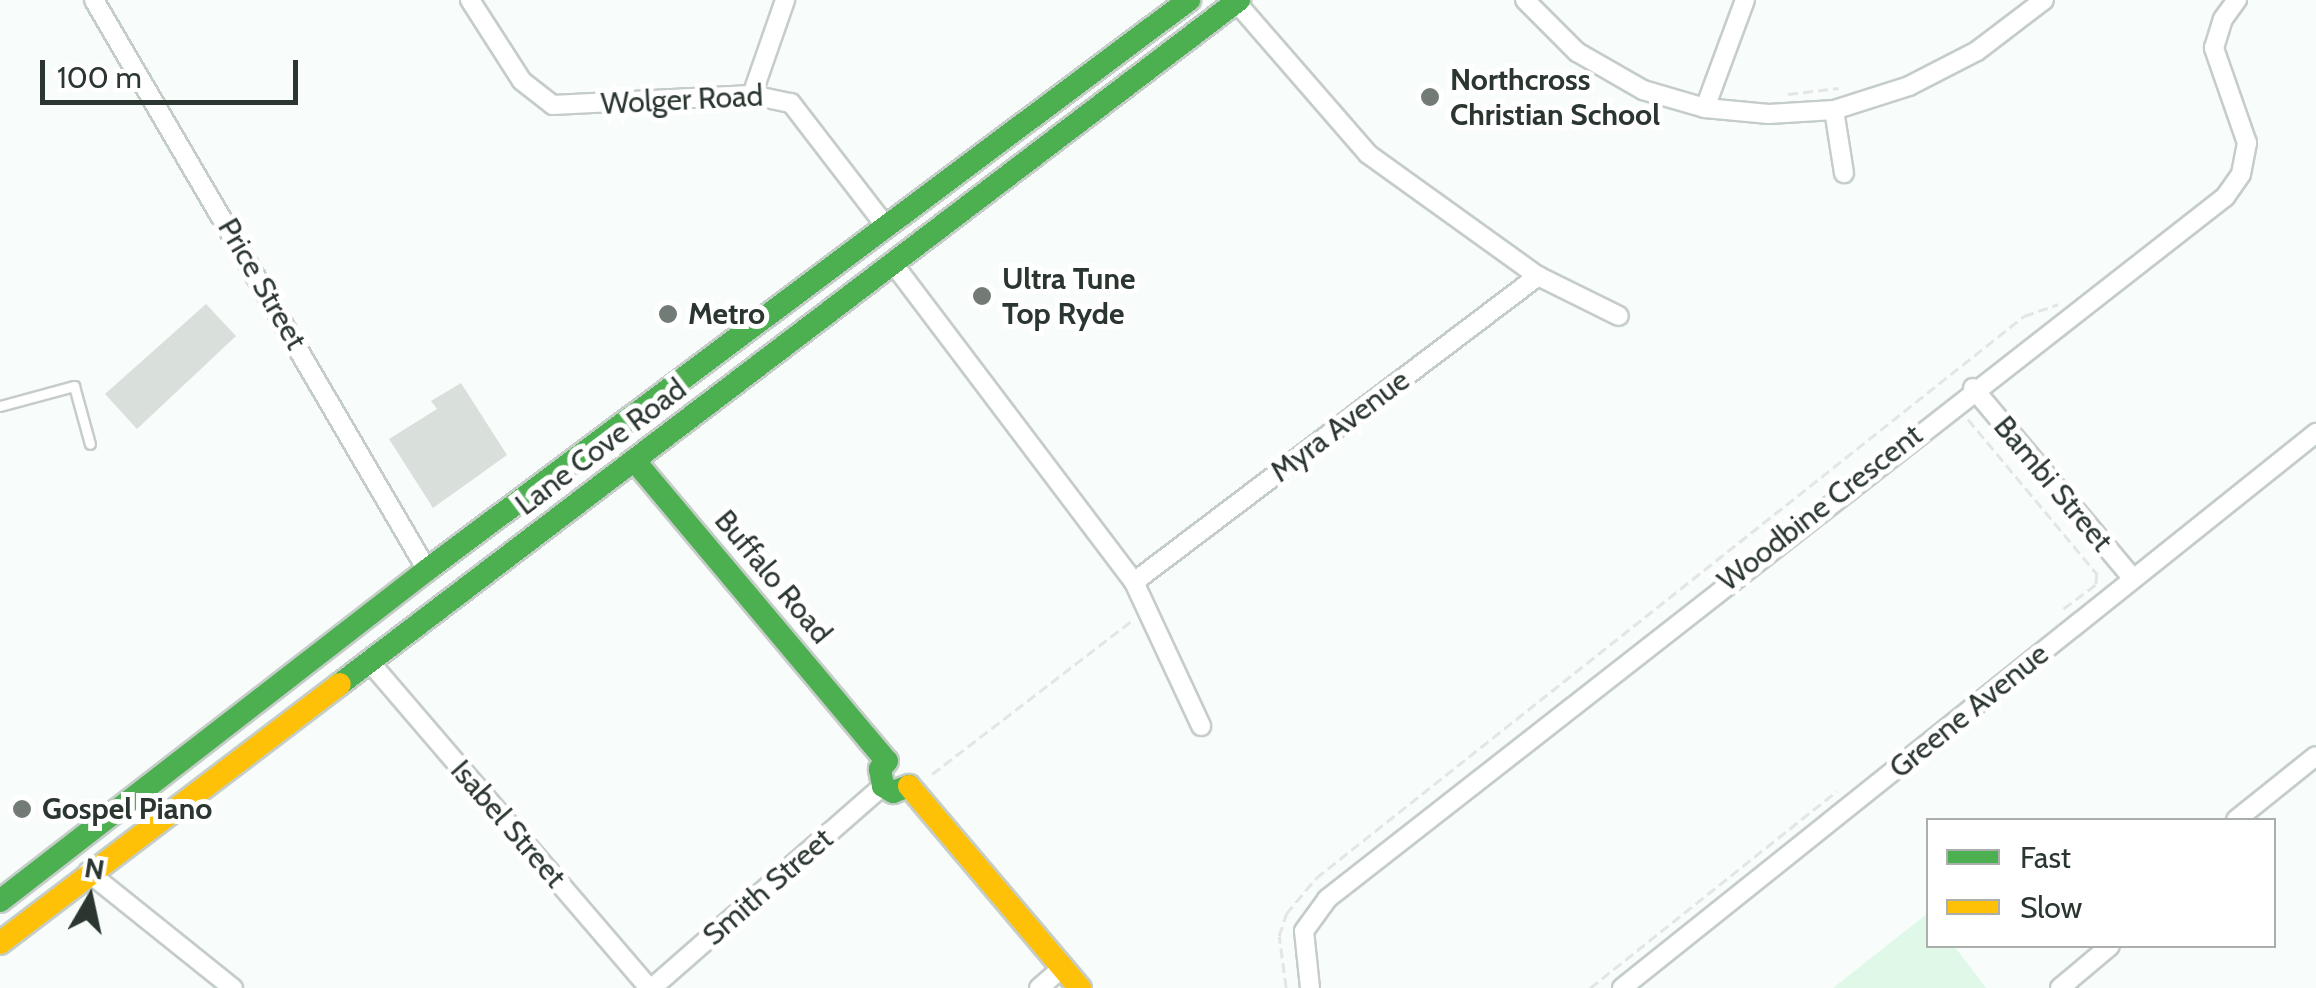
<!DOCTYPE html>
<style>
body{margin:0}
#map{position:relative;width:2316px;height:988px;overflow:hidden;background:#f8fcfa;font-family:Cabin,sans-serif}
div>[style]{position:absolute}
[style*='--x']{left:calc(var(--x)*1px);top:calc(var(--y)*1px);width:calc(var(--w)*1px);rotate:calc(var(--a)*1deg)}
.green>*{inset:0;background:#dff8e8}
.building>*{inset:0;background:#d9e0dc}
.path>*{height:2.5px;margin-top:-1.25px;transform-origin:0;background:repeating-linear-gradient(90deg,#e4e6e5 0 10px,transparent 0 15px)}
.roads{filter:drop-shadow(2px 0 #c5cdc8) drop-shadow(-2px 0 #c5cdc8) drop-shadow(0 2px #c5cdc8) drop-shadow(0 -2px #c5cdc8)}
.lane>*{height:9px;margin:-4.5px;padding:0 4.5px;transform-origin:4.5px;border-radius:4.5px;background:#fefffe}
.street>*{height:18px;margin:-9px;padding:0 9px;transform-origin:9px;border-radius:9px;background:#fefffe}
.fast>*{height:22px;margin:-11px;padding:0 11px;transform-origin:11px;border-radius:11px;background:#4caf50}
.slow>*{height:22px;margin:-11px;padding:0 11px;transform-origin:11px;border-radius:11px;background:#ffc107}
.dots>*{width:28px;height:28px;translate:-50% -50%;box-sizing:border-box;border:5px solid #fff;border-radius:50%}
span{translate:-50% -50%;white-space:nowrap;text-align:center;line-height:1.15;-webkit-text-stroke:10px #fff;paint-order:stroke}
.poi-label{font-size:30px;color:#2a362f;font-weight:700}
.left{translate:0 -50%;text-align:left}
.street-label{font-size:30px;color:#2a362f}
.legend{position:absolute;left:1926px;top:818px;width:350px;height:130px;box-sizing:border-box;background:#fff;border:2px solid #aaafac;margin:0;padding:12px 18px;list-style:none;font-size:30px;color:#2a362f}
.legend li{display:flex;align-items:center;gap:20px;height:50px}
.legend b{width:50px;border:2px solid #aaafac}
.north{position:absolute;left:40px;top:848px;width:100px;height:100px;-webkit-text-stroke:8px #fff;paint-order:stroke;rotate:9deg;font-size:28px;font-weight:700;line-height:40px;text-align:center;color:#2a362f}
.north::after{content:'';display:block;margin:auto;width:35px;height:45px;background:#2a362f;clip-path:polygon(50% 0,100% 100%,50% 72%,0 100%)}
.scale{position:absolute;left:40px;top:60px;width:258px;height:45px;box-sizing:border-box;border:5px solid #2a362f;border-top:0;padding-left:12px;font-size:30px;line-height:35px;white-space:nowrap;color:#2a362f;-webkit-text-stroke:8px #fff;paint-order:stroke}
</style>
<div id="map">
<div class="green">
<i style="clip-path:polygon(1928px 913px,1928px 946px,1954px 946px,1986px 988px,1833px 988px)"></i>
</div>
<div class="building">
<i style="clip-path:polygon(206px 304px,236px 336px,137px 429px,105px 394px)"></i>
<i style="clip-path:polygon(461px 383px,507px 455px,433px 508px,389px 439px,437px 409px,431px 401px)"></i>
</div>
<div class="path">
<i style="--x:1788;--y:94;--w:51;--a:-6.7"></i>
<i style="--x:1968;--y:419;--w:202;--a:50.2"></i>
<i style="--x:2097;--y:574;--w:11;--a:95"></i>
<i style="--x:2096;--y:585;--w:44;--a:143.4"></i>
<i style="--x:932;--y:774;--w:253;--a:-37.5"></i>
<i style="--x:1286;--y:988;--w:52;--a:-97.7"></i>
<i style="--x:1279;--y:936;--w:23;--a:-72"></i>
<i style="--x:1286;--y:914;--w:47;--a:-50.2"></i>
<i style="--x:1316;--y:878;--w:904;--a:-38.44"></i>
<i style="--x:2024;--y:316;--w:36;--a:-19"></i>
<i style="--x:1590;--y:988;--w:316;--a:-38.6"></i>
</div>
<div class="roads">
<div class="lane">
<i style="--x:0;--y:406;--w:77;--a:-15.1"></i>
<i style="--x:74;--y:386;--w:60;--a:74.6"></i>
</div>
<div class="street">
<i style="--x:94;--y:0;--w:660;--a:59.71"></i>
<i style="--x:470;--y:0;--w:96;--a:57.3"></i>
<i style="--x:522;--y:81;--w:39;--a:38"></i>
<i style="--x:553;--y:105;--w:199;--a:-2.9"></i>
<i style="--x:752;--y:95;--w:40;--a:12"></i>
<i style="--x:791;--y:103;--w:154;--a:52.4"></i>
<i style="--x:1525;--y:0;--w:74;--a:45"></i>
<i style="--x:1577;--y:52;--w:76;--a:29.9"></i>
<i style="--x:1643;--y:90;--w:65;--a:16.2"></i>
<i style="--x:1705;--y:108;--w:64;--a:5.4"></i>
<i style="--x:1769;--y:114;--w:65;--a:-3.5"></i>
<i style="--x:1834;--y:110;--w:79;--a:-17.7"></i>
<i style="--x:1909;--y:86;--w:76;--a:-27.2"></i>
<i style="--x:1977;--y:51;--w:84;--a:-37.3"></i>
<i style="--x:1236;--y:2;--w:201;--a:49"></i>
<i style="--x:1368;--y:154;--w:209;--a:35.7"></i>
<i style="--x:1538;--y:276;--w:90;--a:26.3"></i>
<i style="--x:752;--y:95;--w:101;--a:-70.8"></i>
<i style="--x:1705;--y:108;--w:115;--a:-69.7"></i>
<i style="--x:1834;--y:110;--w:64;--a:81"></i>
<i style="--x:892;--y:262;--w:401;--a:52.9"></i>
<i style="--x:1134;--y:582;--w:159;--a:65"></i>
<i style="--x:1973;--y:388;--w:249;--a:50"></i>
<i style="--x:1134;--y:582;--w:507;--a:-37.14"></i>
<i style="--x:368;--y:660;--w:432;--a:49.4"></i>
<i style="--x:2236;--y:820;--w:102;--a:-38.7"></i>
<i style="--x:88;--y:872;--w:186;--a:38.7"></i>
<i style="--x:652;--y:988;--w:307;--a:-41.2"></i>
<i style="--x:1039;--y:988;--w:32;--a:-41"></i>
<i style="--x:1310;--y:988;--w:57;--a:-96"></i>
<i style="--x:1304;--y:931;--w:39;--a:-54"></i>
<i style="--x:1327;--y:899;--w:1140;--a:-38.02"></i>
<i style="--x:2225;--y:197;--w:28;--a:-55"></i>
<i style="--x:2241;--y:174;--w:32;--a:-79"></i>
<i style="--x:2247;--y:143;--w:101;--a:-109.2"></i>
<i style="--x:2214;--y:48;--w:30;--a:-73"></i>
<i style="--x:2223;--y:19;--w:24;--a:-54"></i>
<i style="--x:1622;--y:988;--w:889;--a:-38.65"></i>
<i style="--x:2060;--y:988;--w:65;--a:-40"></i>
</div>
<div class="fast">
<i style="--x:634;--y:460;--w:393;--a:50"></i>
<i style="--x:340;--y:684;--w:1130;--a:-37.27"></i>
<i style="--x:887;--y:761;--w:11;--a:131"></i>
<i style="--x:880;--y:769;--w:17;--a:80"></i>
<i style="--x:883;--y:786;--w:12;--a:31"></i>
<i style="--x:893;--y:792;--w:17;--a:-21"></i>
<i style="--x:0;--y:901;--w:540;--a:-37.78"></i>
<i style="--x:427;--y:570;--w:952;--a:-36.8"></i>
</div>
<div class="slow">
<i style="--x:909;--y:786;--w:265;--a:49.8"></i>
<i style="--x:0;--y:943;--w:427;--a:-37.3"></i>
</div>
</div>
<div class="dots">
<i style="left:1430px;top:97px;background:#727b76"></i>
<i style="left:982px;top:296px;background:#727b76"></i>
<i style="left:668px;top:314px;background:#727b76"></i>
<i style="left:22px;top:809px;background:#727b76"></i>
</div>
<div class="poi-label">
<span class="left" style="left:1450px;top:97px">Northcross<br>Christian School</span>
<span class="left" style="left:1002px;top:296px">Ultra Tune<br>Top Ryde</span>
<span class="left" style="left:688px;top:314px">Metro</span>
<span class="left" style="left:42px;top:809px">Gospel Piano</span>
</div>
<div class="street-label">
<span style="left:682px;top:100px;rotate:-3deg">Wolger Road</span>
<span style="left:262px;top:284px;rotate:60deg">Price Street</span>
<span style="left:1340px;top:426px;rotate:-37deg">Myra Avenue</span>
<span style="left:601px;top:447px;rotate:-37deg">Lane Cove Road</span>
<span style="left:2053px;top:484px;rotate:50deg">Bambi Street</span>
<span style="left:1820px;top:508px;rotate:-38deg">Woodbine Crescent</span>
<span style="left:773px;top:577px;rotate:50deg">Buffalo Road</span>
<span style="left:1969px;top:711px;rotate:-39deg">Greene Avenue</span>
<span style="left:508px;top:824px;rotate:49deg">Isabel Street</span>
<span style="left:768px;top:887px;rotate:-41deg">Smith Street</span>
</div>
<ul class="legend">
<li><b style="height:12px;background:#4caf50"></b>Fast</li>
<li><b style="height:12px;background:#ffc107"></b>Slow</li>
</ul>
<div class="north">N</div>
<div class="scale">100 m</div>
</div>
